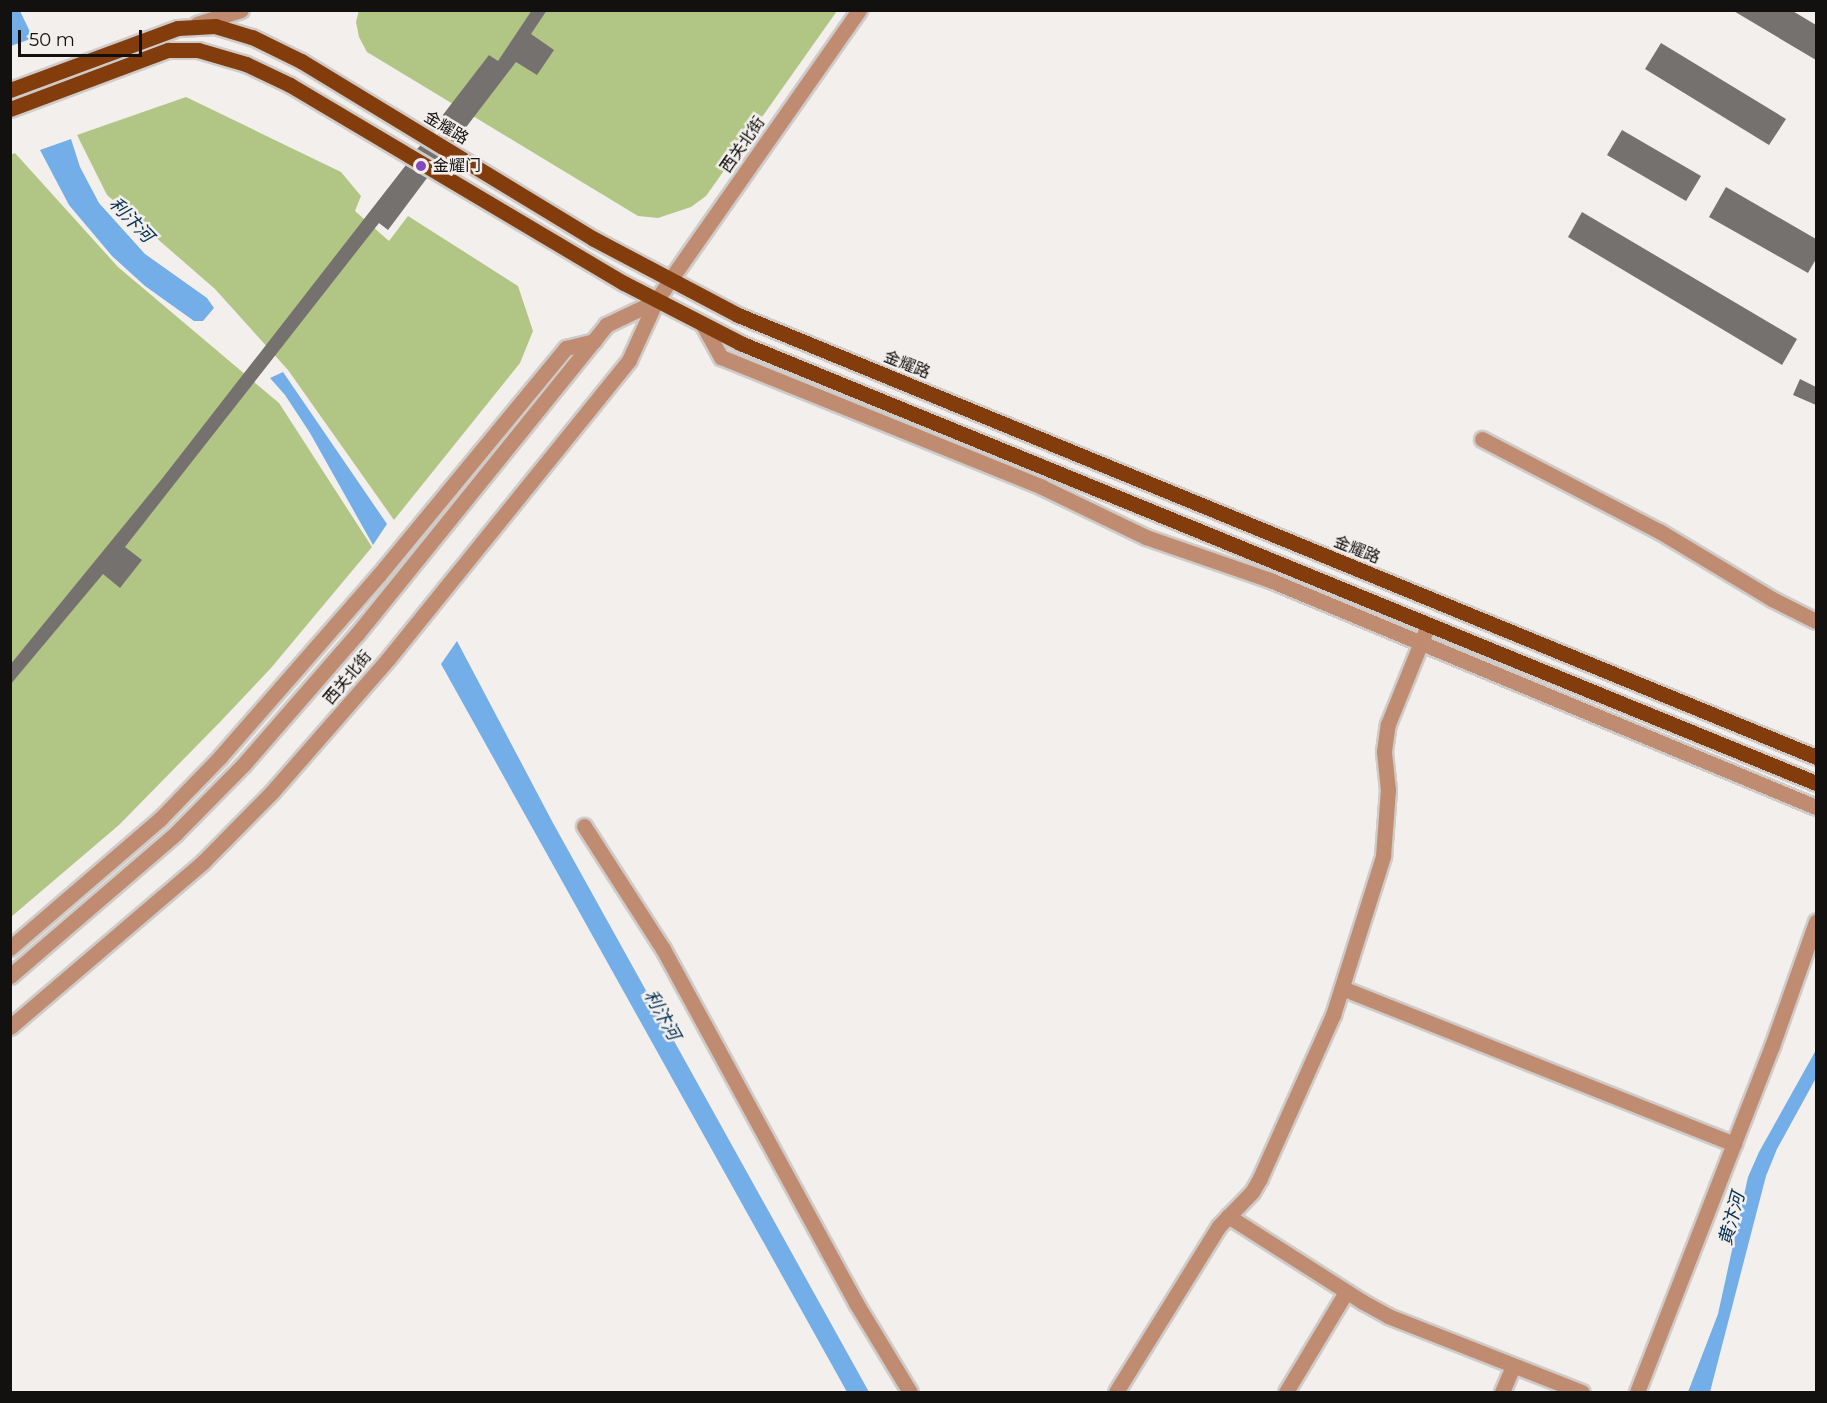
<!DOCTYPE html>
<meta charset="utf-8">
<style>
body{margin:0}
#map{position:relative;width:1827px;height:1403px;overflow:hidden;background:#f3efec;font-family:Montserrat,"Noto Sans SC",sans-serif}
div>[style]{position:absolute}
[style*='--x']{left:calc(var(--x)*1px);top:calc(var(--y)*1px);width:calc(var(--w)*1px);rotate:calc(var(--a)*1deg)}
.green>*{inset:0;background:#b1c684}
.water>*{inset:0;background:#73aee8}
.building>*{inset:0;background:#74716e}
.roads{filter:drop-shadow(2px 0 #cfcbc9) drop-shadow(-2px 0 #cfcbc9) drop-shadow(0 2px #cfcbc9) drop-shadow(0 -2px #cfcbc9)}
.minor>*{height:15px;margin:-7.5px;padding:0 7.5px;transform-origin:7.5px;border-radius:7.5px;background:#c08c71}
.major>*{height:15px;margin:-7.5px;padding:0 7.5px;transform-origin:7.5px;border-radius:7.5px;background:#833d0c}
.dots>*{width:16px;height:16px;translate:-50% -50%;box-sizing:border-box;border:3px solid #f3efec;border-radius:50%}
span{translate:-50% -50%;white-space:nowrap;text-align:center;line-height:1.15;-webkit-text-stroke:5px #f3efec;paint-order:stroke}
.street-label{font-size:16px;color:#121110}
.poi-label{font-size:16px;color:#121110}
.left{translate:0 -50%;text-align:left}
.water-label{font-size:18px;color:#023054;font-style:italic}
.frame{position:absolute;inset:0;border:12px solid #121110;pointer-events:none}
.scale{position:absolute;left:18px;top:30px;width:124px;height:27px;box-sizing:border-box;border:3px solid #121110;border-top:0;padding-left:8px;font-size:18px;line-height:21px;white-space:nowrap;color:#121110;-webkit-text-stroke:4px #f3efec;paint-order:stroke}
</style>
<div id="map">
<div class="green">
<i style="clip-path:polygon(359px 10px,837px 11px,706px 196px,691px 207px,658px 218px,638px 216px,367px 52px,359px 37px,356px 22px)"></i>
<i style="clip-path:polygon(186px 97px,341px 172px,361px 196px,355px 211px,389px 241px,408px 216px,518px 286px,533px 331px,520px 363px,394px 520px,288px 370px,215px 289px,107px 195px,77px 135px)"></i>
<i style="clip-path:polygon(15px 153px,118px 267px,279px 403px,372px 547px,271px 668px,221px 721px,119px 825px,11px 917px,10px 155px)"></i>
</div>
<div class="water">
<i style="clip-path:polygon(11px 10px,20px 11px,33px 38px,11px 46px)"></i>
<i style="clip-path:polygon(71px 139px,80px 167px,99px 203px,145px 254px,207px 298px,214px 308px,203px 321px,194px 321px,145px 286px,112px 256px,69px 205px,40px 150px)"></i>
<i style="clip-path:polygon(283px 372px,387px 524px,373px 545px,310px 433px,285px 395px,270px 378px)"></i>
<i style="clip-path:polygon(457px 641px,553px 823px,869px 1392px,847px 1392px,441px 664px)"></i>
<i style="clip-path:polygon(1816px 1050px,1816px 1078px,1777px 1149px,1766px 1176px,1710px 1392px,1688px 1392px,1718px 1314px,1748px 1177px,1759px 1152px)"></i>
</div>
<div class="building">
<i style="clip-path:polygon(532px 10px,547px 10px,531px 34px,554px 50px,537px 75px,516px 62px,454px 143px,432px 129px,489px 55px,498px 61px)"></i>
<i style="clip-path:polygon(1732px 10px,1791px 10px,1816px 25px,1816px 60px)"></i>
<i style="clip-path:polygon(1661px 43px,1786px 119px,1769px 145px,1645px 69px)"></i>
<i style="clip-path:polygon(1622px 130px,1701px 176px,1686px 201px,1607px 155px)"></i>
<i style="clip-path:polygon(421px 145px,442px 158px,439px 162px,417px 149px)"></i>
<i style="clip-path:polygon(406px 165px,427px 178px,388px 230px,379px 223px,125px 547px,142px 560px,120px 588px,103px 574px,10px 685px,10px 665px,161px 480px)"></i>
<i style="clip-path:polygon(1726px 187px,1816px 239px,1816px 259px,1808px 273px,1709px 217px)"></i>
<i style="clip-path:polygon(1582px 212px,1797px 339px,1782px 365px,1568px 237px)"></i>
<i style="clip-path:polygon(1800px 379px,1816px 387px,1816px 405px,1793px 395px)"></i>
</div>
<div class="roads">
<div class="minor">
<i style="--x:197;--y:24;--w:46;--a:-17.7"></i>
<i style="--x:703;--y:325;--w:37;--a:61"></i>
<i style="--x:721;--y:357;--w:346;--a:22"></i>
<i style="--x:1042;--y:487;--w:115;--a:25.7"></i>
<i style="--x:1146;--y:537;--w:131;--a:19.1"></i>
<i style="--x:1270;--y:580;--w:591;--a:22.58"></i>
<i style="--x:1482;--y:439;--w:199;--a:27.5"></i>
<i style="--x:1659;--y:531;--w:132;--a:31"></i>
<i style="--x:1772;--y:599;--w:49;--a:26.6"></i>
<i style="--x:584;--y:826;--w:146;--a:57.3"></i>
<i style="--x:663;--y:949;--w:403;--a:61.4"></i>
<i style="--x:856;--y:1303;--w:104;--a:58.8"></i>
<i style="--x:10;--y:948;--w:198;--a:-40.7"></i>
<i style="--x:160;--y:819;--w:86;--a:-45.9"></i>
<i style="--x:220;--y:757;--w:240;--a:-48.9"></i>
<i style="--x:378;--y:576;--w:296;--a:-50.5"></i>
<i style="--x:566;--y:348;--w:29;--a:-14"></i>
<i style="--x:10;--y:976;--w:219;--a:-40.7"></i>
<i style="--x:176;--y:833;--w:95;--a:-45.4"></i>
<i style="--x:243;--y:765;--w:174;--a:-49"></i>
<i style="--x:357;--y:634;--w:397;--a:-51.1"></i>
<i style="--x:606;--y:325;--w:55;--a:-25.6"></i>
<i style="--x:1342;--y:988;--w:422;--a:21.7"></i>
<i style="--x:10;--y:1027;--w:254;--a:-40.5"></i>
<i style="--x:203;--y:862;--w:98;--a:-45.4"></i>
<i style="--x:272;--y:792;--w:176;--a:-48.9"></i>
<i style="--x:388;--y:659;--w:384;--a:-51.1"></i>
<i style="--x:629;--y:360;--w:65;--a:-65.4"></i>
<i style="--x:656;--y:301;--w:25;--a:-56"></i>
<i style="--x:670;--y:280;--w:330;--a:-55"></i>
<i style="--x:1228;--y:1216;--w:160;--a:32.5"></i>
<i style="--x:1363;--y:1302;--w:29;--a:29"></i>
<i style="--x:1388;--y:1316;--w:208;--a:21.4"></i>
<i style="--x:1116;--y:1392;--w:195;--a:-58.2"></i>
<i style="--x:1219;--y:1226;--w:47;--a:-45.9"></i>
<i style="--x:1252;--y:1192;--w:16;--a:-60"></i>
<i style="--x:1260;--y:1178;--w:179;--a:-65.9"></i>
<i style="--x:1333;--y:1015;--w:167;--a:-72.5"></i>
<i style="--x:1383;--y:856;--w:66;--a:-85.7"></i>
<i style="--x:1388;--y:790;--w:39;--a:-96"></i>
<i style="--x:1384;--y:751;--w:27;--a:-82"></i>
<i style="--x:1388;--y:724;--w:107;--a:-68"></i>
<i style="--x:1286;--y:1392;--w:117;--a:-59"></i>
<i style="--x:1502;--y:1392;--w:28;--a:-67"></i>
<i style="--x:1637;--y:1392;--w:371;--a:-68.7"></i>
<i style="--x:1772;--y:1046;--w:132;--a:-70.5"></i>
</div>
<div class="major">
<i style="--x:10;--y:90;--w:179;--a:-20.3"></i>
<i style="--x:178;--y:28;--w:37;--a:-3"></i>
<i style="--x:215;--y:26;--w:39;--a:17"></i>
<i style="--x:252;--y:37;--w:55;--a:26.1"></i>
<i style="--x:301;--y:61;--w:343;--a:31.3"></i>
<i style="--x:594;--y:239;--w:163;--a:27.8"></i>
<i style="--x:738;--y:315;--w:1165;--a:22.29"></i>
<i style="--x:10;--y:109;--w:169;--a:-20.5"></i>
<i style="--x:168;--y:50;--w:30;--a:0"></i>
<i style="--x:198;--y:50;--w:50;--a:16.3"></i>
<i style="--x:246;--y:64;--w:49;--a:25.5"></i>
<i style="--x:290;--y:85;--w:388;--a:30.7"></i>
<i style="--x:624;--y:283;--w:131;--a:27.3"></i>
<i style="--x:740;--y:343;--w:1162;--a:22.24"></i>
</div>
</div>
<div class="dots">
<i style="left:421px;top:166px;background:#8349bf"></i>
</div>
<div class="street-label">
<span style="left:446px;top:128px;rotate:31deg">金耀路</span>
<span style="left:743px;top:145px;rotate:-55deg">西关北街</span>
<span style="left:907px;top:365px;rotate:22deg">金耀路</span>
<span style="left:1357px;top:550px;rotate:22deg">金耀路</span>
<span style="left:348px;top:678px;rotate:-50deg">西关北街</span>
</div>
<div class="poi-label">
<span class="left" style="left:433px;top:166px">金耀门</span>
</div>
<div class="water-label">
<span style="left:131px;top:220px;rotate:46deg">利汴河</span>
<span style="left:662px;top:1015px;rotate:61deg">利汴河</span>
<span style="left:1732px;top:1219px;rotate:-75deg">黄汴河</span>
</div>
<div class="frame"></div>
<div class="scale">50 m</div>
</div>
